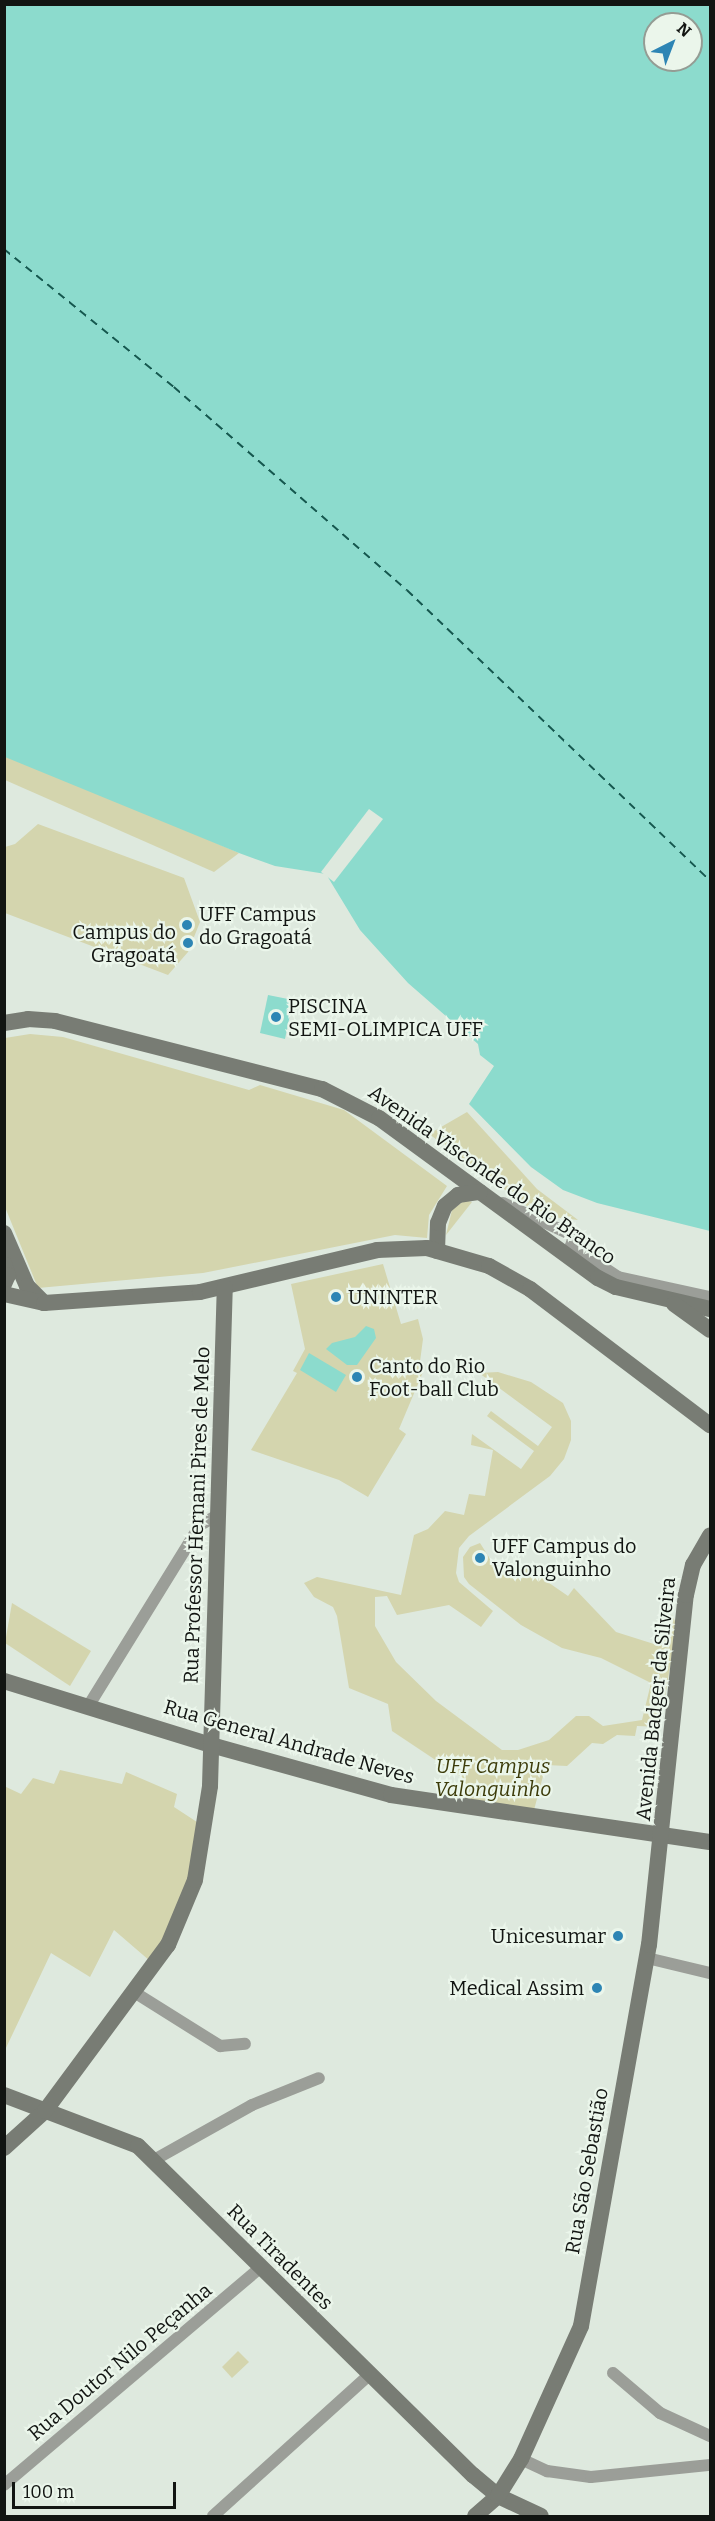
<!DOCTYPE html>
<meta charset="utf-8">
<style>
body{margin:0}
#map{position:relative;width:715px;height:2521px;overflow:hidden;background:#dee9de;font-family:Bitter,serif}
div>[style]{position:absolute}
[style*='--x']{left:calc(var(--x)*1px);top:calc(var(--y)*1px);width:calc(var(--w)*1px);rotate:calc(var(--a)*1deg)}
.green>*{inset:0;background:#d4d5ae}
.water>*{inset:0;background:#8cdbcd}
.pier>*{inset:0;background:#dee9de}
.ferry>*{height:1.5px;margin-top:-0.75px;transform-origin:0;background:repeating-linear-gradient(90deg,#15574e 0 8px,transparent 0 14px)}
.street>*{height:12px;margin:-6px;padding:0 6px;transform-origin:6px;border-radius:6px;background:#9b9e98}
.secondary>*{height:16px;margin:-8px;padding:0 8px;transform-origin:8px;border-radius:8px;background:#787c74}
.dots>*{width:16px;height:16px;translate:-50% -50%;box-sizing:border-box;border:3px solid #ebf6eb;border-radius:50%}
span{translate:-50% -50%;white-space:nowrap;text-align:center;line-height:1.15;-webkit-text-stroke:4.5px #ebf6eb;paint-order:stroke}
.poi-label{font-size:20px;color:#121512}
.left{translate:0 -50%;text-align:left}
.right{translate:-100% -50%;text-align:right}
.street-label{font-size:20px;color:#121512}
.park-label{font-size:20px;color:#3c3b09;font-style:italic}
.frame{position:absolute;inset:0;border:6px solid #121512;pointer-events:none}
.north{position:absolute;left:643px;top:12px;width:60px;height:60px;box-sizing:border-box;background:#ebf6eb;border:2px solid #949c94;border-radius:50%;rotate:42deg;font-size:16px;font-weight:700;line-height:24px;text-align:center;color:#121512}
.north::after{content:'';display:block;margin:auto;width:21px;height:27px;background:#2d85b4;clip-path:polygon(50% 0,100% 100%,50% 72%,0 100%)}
.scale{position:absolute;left:12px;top:2482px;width:164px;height:27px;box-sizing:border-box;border:3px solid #121512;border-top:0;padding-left:8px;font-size:18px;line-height:21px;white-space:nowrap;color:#121512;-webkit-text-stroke:4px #ebf6eb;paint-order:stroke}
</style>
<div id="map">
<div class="green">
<i style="clip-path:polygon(5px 751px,239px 853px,214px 872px,5px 780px)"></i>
<i style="clip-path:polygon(38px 824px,184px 878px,200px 922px,188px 952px,168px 975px,5px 913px,5px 847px,15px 844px)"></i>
<i style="clip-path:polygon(30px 1034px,63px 1037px,249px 1090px,260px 1085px,344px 1110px,447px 1186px,429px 1215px,427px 1238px,395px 1235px,203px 1273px,38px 1288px,5px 1207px,5px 1038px)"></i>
<i style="clip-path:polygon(467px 1112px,537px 1189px,578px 1220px,552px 1217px,531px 1209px,429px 1134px)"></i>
<i style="clip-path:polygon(465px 1200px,472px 1202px,446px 1235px,452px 1210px)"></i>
<i style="clip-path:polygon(383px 1264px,401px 1324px,418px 1319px,423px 1339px,419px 1369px,423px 1372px,399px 1429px,406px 1434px,368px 1497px,339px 1480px,251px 1450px,297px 1373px,293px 1371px,305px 1349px,291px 1284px)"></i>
<i style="clip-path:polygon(498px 1372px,531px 1382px,563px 1403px,571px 1421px,571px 1440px,564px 1459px,550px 1476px,469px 1536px,459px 1548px,456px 1573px,459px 1582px,493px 1611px,481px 1627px,449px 1605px,397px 1615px,387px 1596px,375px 1597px,375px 1626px,396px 1662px,436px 1701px,502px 1750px,518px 1750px,549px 1740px,576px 1716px,589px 1716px,603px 1726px,642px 1720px,651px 1683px,601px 1658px,562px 1648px,521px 1625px,469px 1584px,464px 1577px,463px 1557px,470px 1547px,480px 1543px,501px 1576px,514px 1566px,523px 1565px,568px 1596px,574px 1588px,616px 1632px,654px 1644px,672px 1615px,677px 1625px,660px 1727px,637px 1726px,635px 1736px,617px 1735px,603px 1744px,592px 1743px,567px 1766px,546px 1765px,534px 1810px,460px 1801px,464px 1779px,392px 1731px,388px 1704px,349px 1688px,337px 1616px,333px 1607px,314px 1597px,304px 1583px,317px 1577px,401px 1595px,414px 1535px,428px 1529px,445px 1511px,464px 1515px,469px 1494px,485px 1496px,493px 1450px,471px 1445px,472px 1434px,521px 1469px,534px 1451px,487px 1416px,491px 1411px,538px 1446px,552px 1427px,479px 1373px)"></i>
<i style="clip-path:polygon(12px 1603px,91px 1651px,70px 1686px,5px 1643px)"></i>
<i style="clip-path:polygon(60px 1770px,122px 1784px,126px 1772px,177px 1794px,174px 1807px,200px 1824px,198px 1876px,150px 1961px,114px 1930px,90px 1977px,51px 1953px,5px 2050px,4px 1786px,21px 1794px,33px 1778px,54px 1784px)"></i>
<i style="clip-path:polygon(238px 2351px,249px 2362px,232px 2378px,222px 2367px)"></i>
</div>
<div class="water">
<i style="clip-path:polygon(evenodd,4px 5px,710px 5px,710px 1231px,597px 1203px,563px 1190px,531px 1167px,469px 1104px,494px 1066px,480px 1055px,478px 1044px,408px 983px,360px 930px,326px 874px,275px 866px,239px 853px,5px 757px,4px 5px,655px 24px,691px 24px,691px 60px,655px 60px,655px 24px)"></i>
<i style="clip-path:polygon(268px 995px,293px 1000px,285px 1039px,260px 1033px)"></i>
<i style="clip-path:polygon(366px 1326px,374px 1329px,376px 1338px,357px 1365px,347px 1365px,326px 1349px,332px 1343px,355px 1337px)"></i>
<i style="clip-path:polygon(309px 1353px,346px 1375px,336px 1392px,300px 1370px)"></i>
</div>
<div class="pier">
<i style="clip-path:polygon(369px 809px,383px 819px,334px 882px,321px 872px)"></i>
</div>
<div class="ferry">
<i style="--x:4;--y:249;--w:219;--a:39.1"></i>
<i style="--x:174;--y:387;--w:309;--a:41.1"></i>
<i style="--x:407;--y:590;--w:420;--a:43.8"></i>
</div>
<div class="street">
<i style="--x:503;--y:1203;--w:78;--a:24.9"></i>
<i style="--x:574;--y:1236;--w:10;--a:107"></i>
<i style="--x:571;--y:1246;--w:56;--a:33.4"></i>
<i style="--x:618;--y:1277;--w:94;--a:12.3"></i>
<i style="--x:89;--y:1705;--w:211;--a:-58.3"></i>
<i style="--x:200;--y:1525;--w:21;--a:-29"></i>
<i style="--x:647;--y:1958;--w:65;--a:13.4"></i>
<i style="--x:134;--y:1992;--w:102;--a:32.1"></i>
<i style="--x:220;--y:2046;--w:25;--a:-5"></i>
<i style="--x:154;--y:2160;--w:112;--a:-29.3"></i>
<i style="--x:252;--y:2105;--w:72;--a:-21.9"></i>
<i style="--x:613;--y:2373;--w:62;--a:40.4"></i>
<i style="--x:660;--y:2413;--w:55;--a:24.7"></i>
<i style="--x:521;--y:2459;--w:29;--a:25"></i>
<i style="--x:547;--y:2471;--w:44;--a:7.8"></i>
<i style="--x:591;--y:2477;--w:120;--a:-5.8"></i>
<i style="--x:4;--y:2485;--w:336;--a:-40.3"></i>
<i style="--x:213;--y:2516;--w:210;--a:-42.1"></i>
</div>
<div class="secondary">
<i style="--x:4;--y:1023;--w:24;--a:-9"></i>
<i style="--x:28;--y:1019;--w:27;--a:4"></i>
<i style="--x:55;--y:1021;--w:276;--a:14.3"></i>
<i style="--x:322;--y:1089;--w:64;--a:27"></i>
<i style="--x:379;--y:1118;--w:271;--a:36.2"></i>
<i style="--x:598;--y:1278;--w:20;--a:27"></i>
<i style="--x:616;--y:1287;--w:97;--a:13.2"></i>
<i style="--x:4;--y:1233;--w:58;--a:66.5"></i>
<i style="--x:27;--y:1286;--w:24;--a:45"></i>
<i style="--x:437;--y:1251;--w:28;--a:-88"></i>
<i style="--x:438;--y:1223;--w:18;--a:-68"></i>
<i style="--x:445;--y:1206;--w:17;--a:-40"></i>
<i style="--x:458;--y:1195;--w:22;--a:-8"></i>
<i style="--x:4;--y:1264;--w:12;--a:70"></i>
<i style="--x:8;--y:1275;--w:10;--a:114"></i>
<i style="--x:4;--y:1294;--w:41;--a:12.7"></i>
<i style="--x:44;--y:1303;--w:156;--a:-4"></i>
<i style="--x:200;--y:1292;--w:182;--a:-13.3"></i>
<i style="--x:377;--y:1250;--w:50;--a:-2.3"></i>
<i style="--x:427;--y:1248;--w:65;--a:16.2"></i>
<i style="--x:489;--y:1266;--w:47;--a:29.3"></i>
<i style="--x:530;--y:1289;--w:226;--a:37.1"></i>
<i style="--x:674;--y:1304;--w:44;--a:35.8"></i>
<i style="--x:4;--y:1681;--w:217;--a:17.2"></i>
<i style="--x:211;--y:1745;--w:187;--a:15.5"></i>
<i style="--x:391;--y:1795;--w:322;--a:8.4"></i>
<i style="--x:4;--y:2095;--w:143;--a:20.8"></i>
<i style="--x:138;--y:2146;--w:470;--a:44.5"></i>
<i style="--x:473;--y:2475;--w:33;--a:40"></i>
<i style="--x:498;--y:2496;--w:47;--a:24.9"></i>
<i style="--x:4;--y:2148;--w:55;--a:-42.1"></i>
<i style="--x:45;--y:2111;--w:207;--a:-53.5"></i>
<i style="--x:168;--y:1945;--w:70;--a:-67.4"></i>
<i style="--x:195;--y:1880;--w:95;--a:-80.9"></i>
<i style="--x:210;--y:1786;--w:499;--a:-88.3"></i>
<i style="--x:475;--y:2516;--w:30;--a:-41"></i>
<i style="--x:498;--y:2496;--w:44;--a:-58.1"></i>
<i style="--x:521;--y:2459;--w:146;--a:-65.7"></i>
<i style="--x:581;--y:2326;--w:387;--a:-79.9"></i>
<i style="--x:649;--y:1945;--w:352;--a:-84"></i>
<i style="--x:686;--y:1595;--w:31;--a:-77"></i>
<i style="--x:693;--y:1565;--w:34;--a:-60"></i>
</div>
<div class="dots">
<i style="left:187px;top:925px;background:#2d85b4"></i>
<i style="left:188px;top:943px;background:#2d85b4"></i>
<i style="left:276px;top:1017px;background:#2d85b4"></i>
<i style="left:336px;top:1297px;background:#2d85b4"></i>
<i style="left:357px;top:1377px;background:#2d85b4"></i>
<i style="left:480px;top:1558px;background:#2d85b4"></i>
<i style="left:618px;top:1936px;background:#2d85b4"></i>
<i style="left:597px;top:1988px;background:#2d85b4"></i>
</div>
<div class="poi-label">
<span class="left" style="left:199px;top:926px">UFF Campus<br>do Gragoatá</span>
<span class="right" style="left:176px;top:944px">Campus do<br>Gragoatá</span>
<span class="left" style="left:288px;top:1018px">PISCINA<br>SEMI-OLIMPICA UFF</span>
<span class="left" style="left:348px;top:1297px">UNINTER</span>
<span class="left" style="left:369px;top:1378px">Canto do Rio<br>Foot-ball Club</span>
<span class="left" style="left:492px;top:1558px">UFF Campus do<br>Valonguinho</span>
<span class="right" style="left:606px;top:1936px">Unicesumar</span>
<span class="right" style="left:584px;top:1988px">Medical Assim</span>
</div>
<div class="street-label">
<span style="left:492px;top:1175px;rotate:35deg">Avenida Visconde do Rio Branco</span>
<span style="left:197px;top:1515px;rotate:-88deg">Rua Professor Hernani Pires de Melo</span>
<span style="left:656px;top:1699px;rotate:-84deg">Avenida Badger da Silveira</span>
<span style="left:289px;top:1742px;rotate:16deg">Rua General Andrade Neves</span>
<span style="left:587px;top:2171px;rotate:-80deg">Rua São Sebastião</span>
<span style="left:280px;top:2257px;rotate:45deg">Rua Tiradentes</span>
<span style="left:120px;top:2362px;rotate:-40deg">Rua Doutor Nilo Peçanha</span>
</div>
<div class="park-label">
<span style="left:493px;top:1778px">UFF Campus<br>Valonguinho</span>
</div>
<div class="frame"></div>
<div class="north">N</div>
<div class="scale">100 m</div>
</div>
